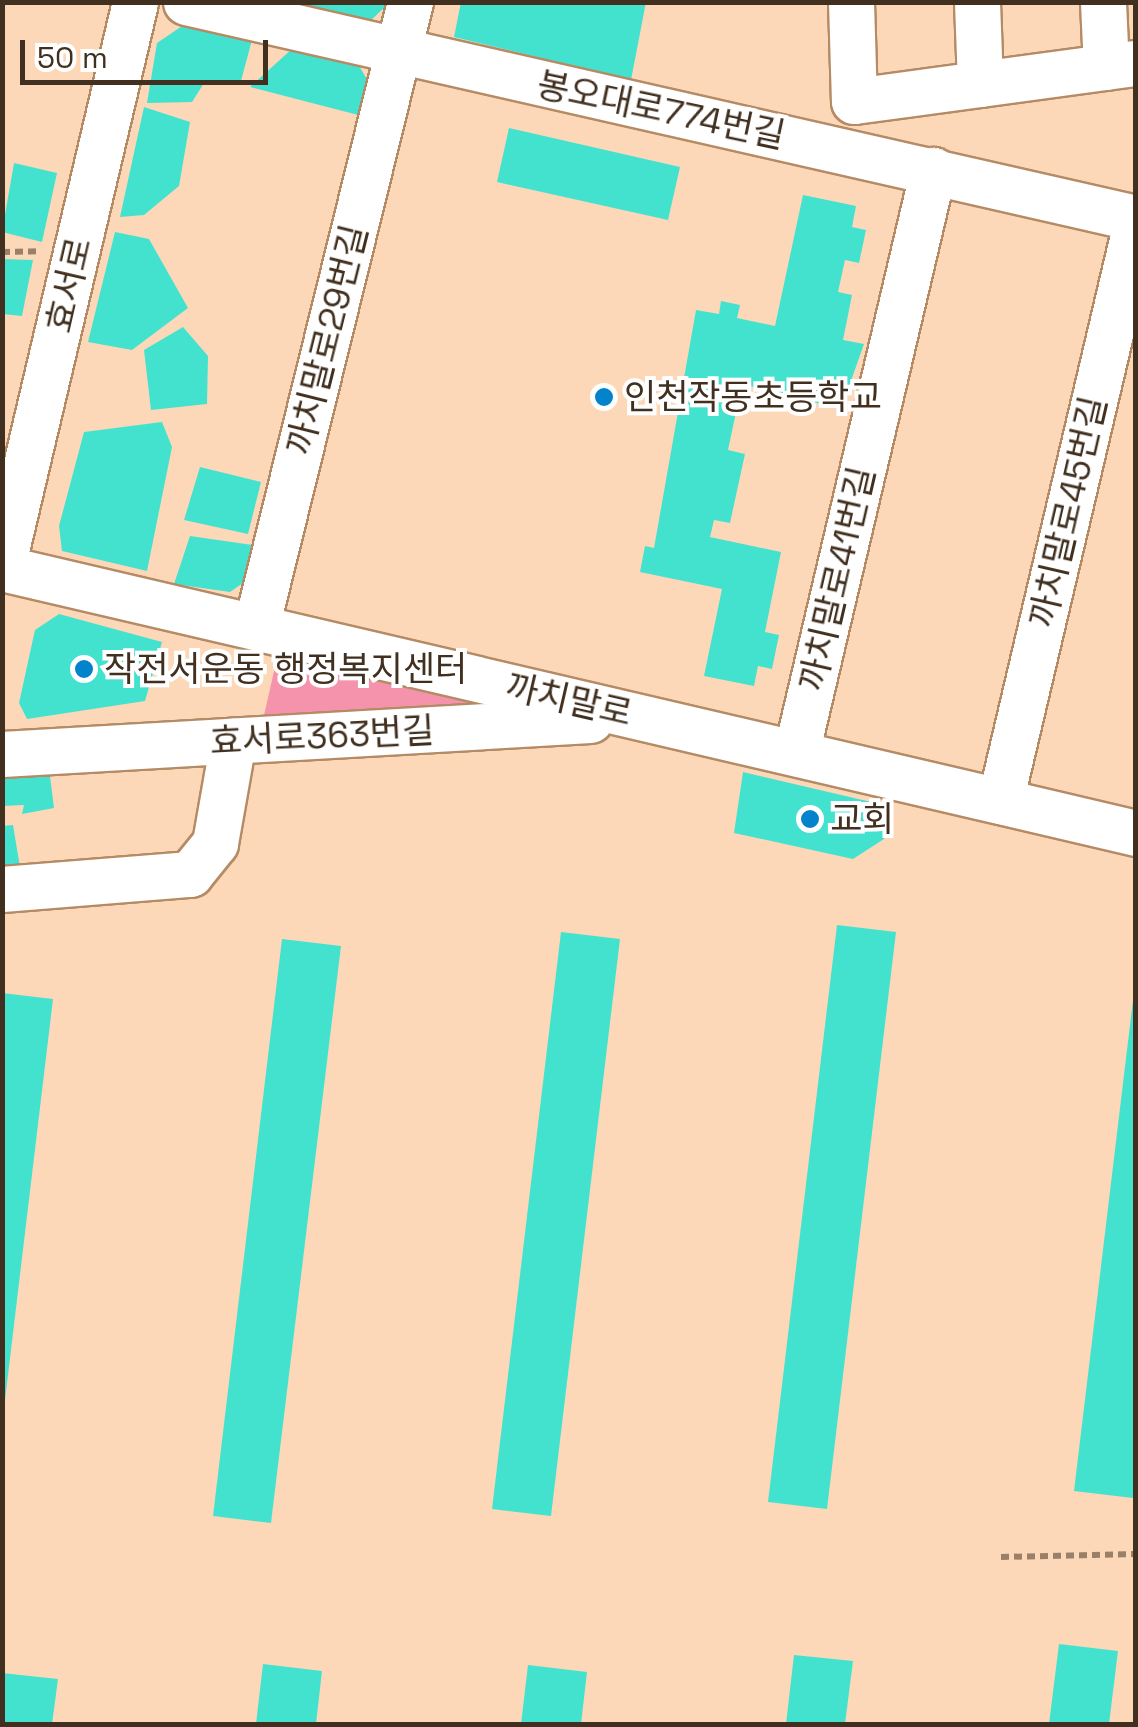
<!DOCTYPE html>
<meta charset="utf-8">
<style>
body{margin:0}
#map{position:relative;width:1138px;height:1727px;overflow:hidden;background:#fcd8b8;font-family:"Space Grotesk","Noto Sans KR",sans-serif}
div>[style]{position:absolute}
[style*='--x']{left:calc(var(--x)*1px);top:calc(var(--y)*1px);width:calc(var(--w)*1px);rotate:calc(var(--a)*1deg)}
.green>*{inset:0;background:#f593ac}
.building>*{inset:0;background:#43e2cf}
.path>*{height:6px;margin-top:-3px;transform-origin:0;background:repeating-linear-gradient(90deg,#9a8069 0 8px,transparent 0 13px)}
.roads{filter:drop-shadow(2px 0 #b58b65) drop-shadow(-2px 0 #b58b65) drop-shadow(0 2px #b58b65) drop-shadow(0 -2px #b58b65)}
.minor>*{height:45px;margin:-22.5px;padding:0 22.5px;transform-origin:22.5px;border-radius:22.5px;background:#fff}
.dots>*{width:28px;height:28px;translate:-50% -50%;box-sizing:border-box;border:5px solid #fff;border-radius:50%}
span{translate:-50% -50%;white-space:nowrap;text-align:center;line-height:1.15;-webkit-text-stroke:8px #fff;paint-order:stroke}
.street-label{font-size:35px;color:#413020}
.poi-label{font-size:35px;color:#413020}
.left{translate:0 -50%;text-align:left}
.frame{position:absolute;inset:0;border:5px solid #413020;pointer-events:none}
.scale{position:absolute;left:20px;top:40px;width:248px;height:45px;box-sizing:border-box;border:5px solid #413020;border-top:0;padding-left:12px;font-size:30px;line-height:35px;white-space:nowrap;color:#413020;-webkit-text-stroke:8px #fff;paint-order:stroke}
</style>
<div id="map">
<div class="green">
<i style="clip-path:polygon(280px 645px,530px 710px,262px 724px)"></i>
</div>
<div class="building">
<i style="clip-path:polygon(298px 2px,390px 2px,366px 25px,298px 10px)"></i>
<i style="clip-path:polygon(461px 2px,646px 2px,631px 80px,454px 37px)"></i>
<i style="clip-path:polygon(185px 24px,253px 36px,241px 81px,204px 83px,192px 102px,147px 103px,157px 43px)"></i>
<i style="clip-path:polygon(293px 48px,355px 59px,371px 86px,366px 117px,250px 87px)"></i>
<i style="clip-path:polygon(144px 107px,190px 122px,179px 186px,144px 215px,120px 217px)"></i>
<i style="clip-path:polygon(509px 128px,680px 167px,668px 220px,497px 182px)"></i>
<i style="clip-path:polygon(14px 163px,57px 173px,42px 242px,2px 232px)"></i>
<i style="clip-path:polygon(803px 195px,856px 206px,852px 227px,866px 230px,859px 263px,845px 260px,838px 292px,852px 295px,843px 340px,864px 344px,841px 409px,742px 384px,728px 450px,745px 454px,730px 523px,714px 520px,710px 537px,781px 552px,765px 632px,779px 635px,772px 669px,758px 666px,754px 686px,704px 676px,722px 589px,640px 572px,645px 546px,654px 548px,696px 310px,719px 314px,721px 301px,740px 305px,737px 318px,775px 326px)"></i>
<i style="clip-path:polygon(115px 232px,149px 239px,188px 308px,132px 350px,88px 342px)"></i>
<i style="clip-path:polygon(2px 259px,33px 260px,22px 316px,2px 314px)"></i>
<i style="clip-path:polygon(183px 327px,208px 356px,207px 404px,151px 410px,144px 350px)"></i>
<i style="clip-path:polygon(162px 422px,172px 447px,147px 571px,62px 551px,59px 526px,84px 432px)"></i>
<i style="clip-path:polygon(200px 467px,261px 482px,248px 534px,184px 520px)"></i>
<i style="clip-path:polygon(190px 536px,259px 546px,250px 578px,230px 592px,174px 584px)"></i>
<i style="clip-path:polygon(59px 614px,162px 642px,145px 701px,27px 719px,19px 703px,35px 630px)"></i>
<i style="clip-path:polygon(49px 768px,54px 808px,22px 814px,24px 805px,2px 806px,2px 771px)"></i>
<i style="clip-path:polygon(743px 772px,884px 805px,884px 839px,853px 859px,734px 833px)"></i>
<i style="clip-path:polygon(13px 825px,22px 879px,2px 880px,2px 826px)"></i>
<i style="clip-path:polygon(837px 925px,896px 932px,827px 1509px,768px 1502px)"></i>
<i style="clip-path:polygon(561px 932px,620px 939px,551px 1516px,492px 1509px)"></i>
<i style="clip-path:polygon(282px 939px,341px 946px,271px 1523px,213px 1516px)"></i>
<i style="clip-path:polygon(2px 993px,53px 999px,5px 1400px,2px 1400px)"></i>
<i style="clip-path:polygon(1133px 1000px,1136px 1000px,1133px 1498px,1074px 1491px)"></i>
<i style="clip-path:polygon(1059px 1644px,1118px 1651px,1109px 1724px,1049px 1724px)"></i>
<i style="clip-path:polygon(794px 1655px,853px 1661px,845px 1724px,786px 1724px)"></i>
<i style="clip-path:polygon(263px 1664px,322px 1671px,316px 1724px,256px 1724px)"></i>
<i style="clip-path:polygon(528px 1665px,587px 1672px,581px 1724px,521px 1724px)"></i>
<i style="clip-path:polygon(2px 1673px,58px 1679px,52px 1724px,2px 1724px)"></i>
</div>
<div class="path">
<i style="--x:2;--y:252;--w:39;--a:-1"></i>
<i style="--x:1001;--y:1557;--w:135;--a:-1.3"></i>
</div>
<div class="roads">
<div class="minor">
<i style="--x:186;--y:2;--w:974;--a:12.81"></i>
<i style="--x:851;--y:2;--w:99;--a:88.3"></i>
<i style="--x:854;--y:101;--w:285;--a:-7.7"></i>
<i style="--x:977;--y:2;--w:82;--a:87.9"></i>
<i style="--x:1103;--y:2;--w:65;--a:87.4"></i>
<i style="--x:2;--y:567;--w:580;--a:-76.75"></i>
<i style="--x:2;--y:568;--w:1165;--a:13.15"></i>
<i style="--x:256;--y:627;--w:644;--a:-76.16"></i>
<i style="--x:796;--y:753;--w:599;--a:-76.78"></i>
<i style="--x:2;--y:754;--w:589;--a:-3.31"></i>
<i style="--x:1000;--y:801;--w:594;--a:-76.76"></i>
<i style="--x:2;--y:889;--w:189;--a:-4.6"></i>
<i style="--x:190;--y:874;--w:40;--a:-51"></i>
<i style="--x:215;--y:843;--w:104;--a:-80"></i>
</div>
</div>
<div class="dots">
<i style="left:604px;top:397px;background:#0383cb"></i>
<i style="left:84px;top:669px;background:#0383cb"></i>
<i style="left:810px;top:819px;background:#0383cb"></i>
</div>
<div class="street-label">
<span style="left:661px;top:110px;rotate:12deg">봉오대로774번길</span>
<span style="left:69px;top:285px;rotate:-77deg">효서로</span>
<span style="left:327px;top:340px;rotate:-76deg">까치말로29번길</span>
<span style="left:1068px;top:512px;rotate:-77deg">까치말로45번길</span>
<span style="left:837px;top:579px;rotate:-77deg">까치말로41번길</span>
<span style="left:569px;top:700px;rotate:13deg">까치말로</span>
<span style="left:322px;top:736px;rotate:-3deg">효서로363번길</span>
</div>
<div class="poi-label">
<span class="left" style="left:624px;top:397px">인천작동초등학교</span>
<span class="left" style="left:104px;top:669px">작전서운동 행정복지센터</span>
<span class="left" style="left:830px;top:819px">교회</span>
</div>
<div class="frame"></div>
<div class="scale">50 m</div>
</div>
